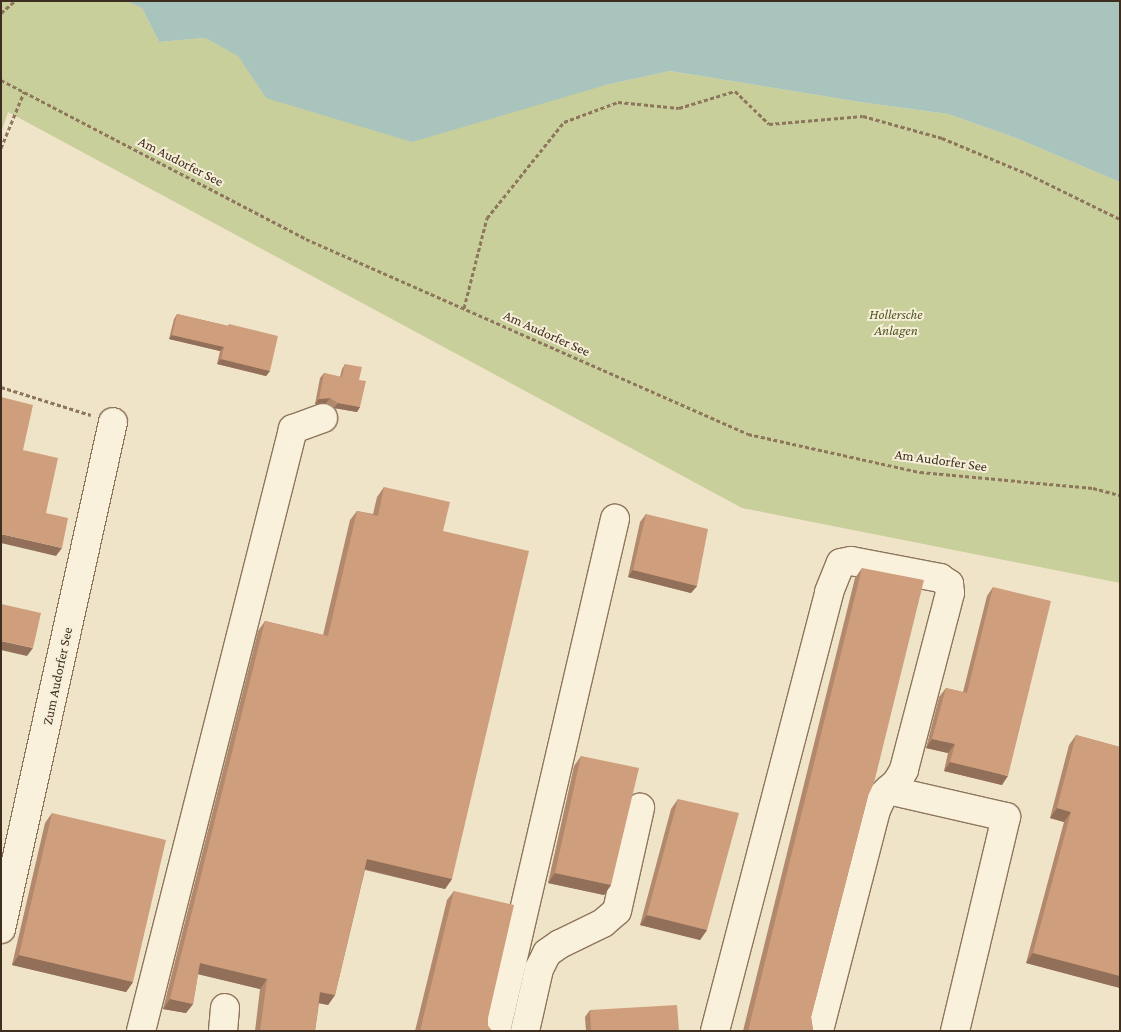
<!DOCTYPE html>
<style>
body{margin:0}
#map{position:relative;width:1121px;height:1032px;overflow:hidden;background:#f0e4c8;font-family:"Crimson Pro",serif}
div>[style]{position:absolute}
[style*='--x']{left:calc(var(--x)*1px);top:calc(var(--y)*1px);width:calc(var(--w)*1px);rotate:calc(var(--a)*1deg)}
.green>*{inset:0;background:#c9cf9b}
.water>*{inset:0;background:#a9c4bc}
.path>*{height:3px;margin-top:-1.5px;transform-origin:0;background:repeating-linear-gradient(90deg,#8d765c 0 4px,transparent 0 6.5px)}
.roads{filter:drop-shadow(1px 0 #8d765c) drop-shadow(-1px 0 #8d765c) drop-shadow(0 1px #8d765c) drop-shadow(0 -1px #8d765c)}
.minor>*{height:28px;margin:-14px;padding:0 14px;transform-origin:14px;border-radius:14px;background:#faf1dc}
.wall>*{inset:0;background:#b2896c}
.shaded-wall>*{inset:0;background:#916f58}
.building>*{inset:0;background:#cf9f7d}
span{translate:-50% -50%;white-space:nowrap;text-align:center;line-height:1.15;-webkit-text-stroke:4px #f7eed8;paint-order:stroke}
.street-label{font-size:14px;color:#3d2e20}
.park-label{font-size:14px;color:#4d5a26;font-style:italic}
.frame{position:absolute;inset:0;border:2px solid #3d2e20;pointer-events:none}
</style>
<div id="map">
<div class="green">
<i style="clip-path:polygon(1px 1px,125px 1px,142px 8px,159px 42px,205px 38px,239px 56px,266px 98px,606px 85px,670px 71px,860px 102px,948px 114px,1016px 138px,1120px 182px,1120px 583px,742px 508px,8px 112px,1px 133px)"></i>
</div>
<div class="water">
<i style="clip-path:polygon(125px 1px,1120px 1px,1120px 182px,1016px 138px,948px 114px,860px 102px,670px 71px,606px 85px,412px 142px,266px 98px,238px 56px,205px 38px,159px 42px,142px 8px)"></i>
</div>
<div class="path">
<i style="--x:1;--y:13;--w:18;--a:-41"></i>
<i style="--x:1;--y:80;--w:344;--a:27.5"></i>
<i style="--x:306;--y:239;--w:483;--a:23.8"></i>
<i style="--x:748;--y:434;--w:176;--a:12.5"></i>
<i style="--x:920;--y:472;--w:174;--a:5.3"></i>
<i style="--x:1093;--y:488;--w:28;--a:15"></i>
<i style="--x:1;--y:148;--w:61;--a:-67.7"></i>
<i style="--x:464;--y:308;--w:93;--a:-75.7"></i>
<i style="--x:487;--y:218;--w:123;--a:-51.3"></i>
<i style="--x:564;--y:122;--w:58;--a:-20.3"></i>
<i style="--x:618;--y:102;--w:61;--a:5.6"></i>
<i style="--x:679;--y:108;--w:59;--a:-16.9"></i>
<i style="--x:735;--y:91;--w:47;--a:44.1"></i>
<i style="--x:769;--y:124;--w:94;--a:-4.9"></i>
<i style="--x:863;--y:116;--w:82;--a:15.6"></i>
<i style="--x:942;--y:138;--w:93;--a:22.7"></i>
<i style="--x:1028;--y:174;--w:102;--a:26.1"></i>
<i style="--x:1;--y:387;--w:94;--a:17.3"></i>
</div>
<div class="roads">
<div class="minor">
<i style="--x:888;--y:790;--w:121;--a:12.9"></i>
<i style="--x:1006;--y:817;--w:220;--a:103.4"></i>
<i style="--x:1;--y:929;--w:519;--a:-77.54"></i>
<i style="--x:141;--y:1031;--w:621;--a:-75.83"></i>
<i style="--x:293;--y:429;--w:32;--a:-20"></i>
<i style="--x:223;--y:1031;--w:23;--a:-85"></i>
<i style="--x:496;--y:1031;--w:526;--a:-76.92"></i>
<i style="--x:525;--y:1031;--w:64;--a:-77.3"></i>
<i style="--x:539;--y:969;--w:18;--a:-63"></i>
<i style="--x:547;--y:953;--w:16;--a:-35"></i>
<i style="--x:560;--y:944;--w:48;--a:-26"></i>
<i style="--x:603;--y:923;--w:18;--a:-41"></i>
<i style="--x:617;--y:911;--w:106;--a:-77.4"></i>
<i style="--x:715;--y:1031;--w:454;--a:-75.4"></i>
<i style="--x:829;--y:592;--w:31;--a:-68"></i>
<i style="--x:841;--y:563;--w:10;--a:-11"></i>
<i style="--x:851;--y:561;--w:91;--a:10.8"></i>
<i style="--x:940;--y:578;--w:11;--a:34"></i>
<i style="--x:949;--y:584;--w:9;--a:84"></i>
<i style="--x:950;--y:593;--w:183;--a:104.6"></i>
<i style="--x:904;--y:770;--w:14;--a:120"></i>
<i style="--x:897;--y:782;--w:19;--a:137"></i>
<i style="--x:883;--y:795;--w:17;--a:115"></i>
<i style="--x:876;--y:810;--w:228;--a:104.5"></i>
</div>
</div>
<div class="wall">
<i style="clip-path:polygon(177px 314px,228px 326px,229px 324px,270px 371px,266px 376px,217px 364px,220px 351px,169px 339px,174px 319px)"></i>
<i style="clip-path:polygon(345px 364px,359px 380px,360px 407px,357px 412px,334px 408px,326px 403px,315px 404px,320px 378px,324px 373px,340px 377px,342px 369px)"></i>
<i style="clip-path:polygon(384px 487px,443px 531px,452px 879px,445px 889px,365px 870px,335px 995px,328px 1005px,319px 1003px,315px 1031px,255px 1031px,260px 989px,198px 974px,193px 1004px,186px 1013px,163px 1009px,258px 631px,265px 621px,323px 635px,350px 520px,357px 511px,373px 514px,377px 497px)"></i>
<i style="clip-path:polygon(646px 514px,697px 586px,691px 593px,628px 577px,640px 522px)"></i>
<i style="clip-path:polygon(862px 568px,868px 796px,811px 1017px,813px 1031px,743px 1031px,855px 578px)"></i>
<i style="clip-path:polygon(993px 587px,1002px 785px,944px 771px,948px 753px,926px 748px,939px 697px,946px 688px,963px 692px,987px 596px)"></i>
<i style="clip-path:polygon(1076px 735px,1120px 747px,1120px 988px,1026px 963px,1064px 822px,1050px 818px,1069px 745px)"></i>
<i style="clip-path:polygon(581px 756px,611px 885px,604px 895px,548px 883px,574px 766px)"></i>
<i style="clip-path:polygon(678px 799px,707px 930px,700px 940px,640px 925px,671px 809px)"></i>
<i style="clip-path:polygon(52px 813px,133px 982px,126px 992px,12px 965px,45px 823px)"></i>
<i style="clip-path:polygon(454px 891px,488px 1018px,488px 1026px,492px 1031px,415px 1031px,447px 900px)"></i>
<i style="clip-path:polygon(590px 1010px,679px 1031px,586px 1031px,585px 1017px)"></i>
</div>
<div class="shaded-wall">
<i style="clip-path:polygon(172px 335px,224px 347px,220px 351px,169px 339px)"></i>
<i style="clip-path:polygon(221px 359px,270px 371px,266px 376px,217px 364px)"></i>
<i style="clip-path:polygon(330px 398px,326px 403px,315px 404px,319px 399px)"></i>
<i style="clip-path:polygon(338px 403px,360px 407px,357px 412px,334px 408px)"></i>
<i style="clip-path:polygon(1px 534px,62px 548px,56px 556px,1px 543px)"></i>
<i style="clip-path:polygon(633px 570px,697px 586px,691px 593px,628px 577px)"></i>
<i style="clip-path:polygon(1px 641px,33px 648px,27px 656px,1px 650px)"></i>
<i style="clip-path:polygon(932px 739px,955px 744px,948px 753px,926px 748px)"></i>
<i style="clip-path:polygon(950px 762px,1008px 776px,1002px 785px,944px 771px)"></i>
<i style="clip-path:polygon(1057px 808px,1071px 812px,1064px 822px,1050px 818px)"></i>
<i style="clip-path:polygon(367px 859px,452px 879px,445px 889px,360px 868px)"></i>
<i style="clip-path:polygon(555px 873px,611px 885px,604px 895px,548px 883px)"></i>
<i style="clip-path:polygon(647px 915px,707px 930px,700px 940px,640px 925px)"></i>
<i style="clip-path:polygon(1033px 953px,1120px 976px,1120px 988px,1026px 963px)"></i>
<i style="clip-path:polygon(19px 955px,133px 982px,126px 992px,12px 965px)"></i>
<i style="clip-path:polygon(200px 963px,267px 979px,260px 989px,193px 973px)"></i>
<i style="clip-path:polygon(320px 992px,335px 995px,328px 1005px,313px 1002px)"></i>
<i style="clip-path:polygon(170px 999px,193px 1004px,186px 1013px,163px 1009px)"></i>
</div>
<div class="building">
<i style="clip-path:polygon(177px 314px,229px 326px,229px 324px,278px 336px,270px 371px,221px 359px,224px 347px,172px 335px)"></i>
<i style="clip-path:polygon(345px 364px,362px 367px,359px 380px,366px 381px,360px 407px,338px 403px,330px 398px,319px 399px,324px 373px,342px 377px)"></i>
<i style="clip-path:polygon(1px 397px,33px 405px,23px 450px,58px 458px,46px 513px,68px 518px,62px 548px,1px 534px,1px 430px,2px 425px,1px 425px)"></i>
<i style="clip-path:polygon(384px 487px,450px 502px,443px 531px,529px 551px,452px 879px,367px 859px,335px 995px,320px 992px,315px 1031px,260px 1031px,267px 979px,200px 963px,193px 1004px,170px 999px,265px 621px,328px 636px,357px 511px,378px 516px)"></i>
<i style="clip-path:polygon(646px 514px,708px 529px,697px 586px,633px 570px)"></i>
<i style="clip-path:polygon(862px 568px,924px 580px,874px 783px,868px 796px,811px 1017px,813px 1029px,813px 1031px,748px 1031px)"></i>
<i style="clip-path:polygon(993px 587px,1051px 601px,1008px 776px,950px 762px,955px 744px,932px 739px,946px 688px,967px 693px)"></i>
<i style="clip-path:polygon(1px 604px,41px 613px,33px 648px,1px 641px)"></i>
<i style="clip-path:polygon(1076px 735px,1120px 747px,1120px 976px,1033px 953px,1071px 812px,1057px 808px)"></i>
<i style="clip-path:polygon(581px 756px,639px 768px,611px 885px,555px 873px)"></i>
<i style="clip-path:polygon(678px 799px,739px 813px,707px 930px,647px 915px)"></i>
<i style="clip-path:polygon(52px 813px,166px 840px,133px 982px,19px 955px)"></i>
<i style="clip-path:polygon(454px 891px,514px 905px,488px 1018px,488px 1026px,492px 1031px,420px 1031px)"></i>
<i style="clip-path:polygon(677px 1005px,679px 1031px,591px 1031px,590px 1010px)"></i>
</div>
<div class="street-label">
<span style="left:181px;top:161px;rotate:27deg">Am Audorfer See</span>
<span style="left:547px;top:333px;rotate:24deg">Am Audorfer See</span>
<span style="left:941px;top:460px;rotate:8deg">Am Audorfer See</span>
<span style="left:57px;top:676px;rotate:-78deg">Zum Audorfer See</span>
</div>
<div class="park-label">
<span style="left:896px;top:322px">Hollersche<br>Anlagen</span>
</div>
<div class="frame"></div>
</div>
